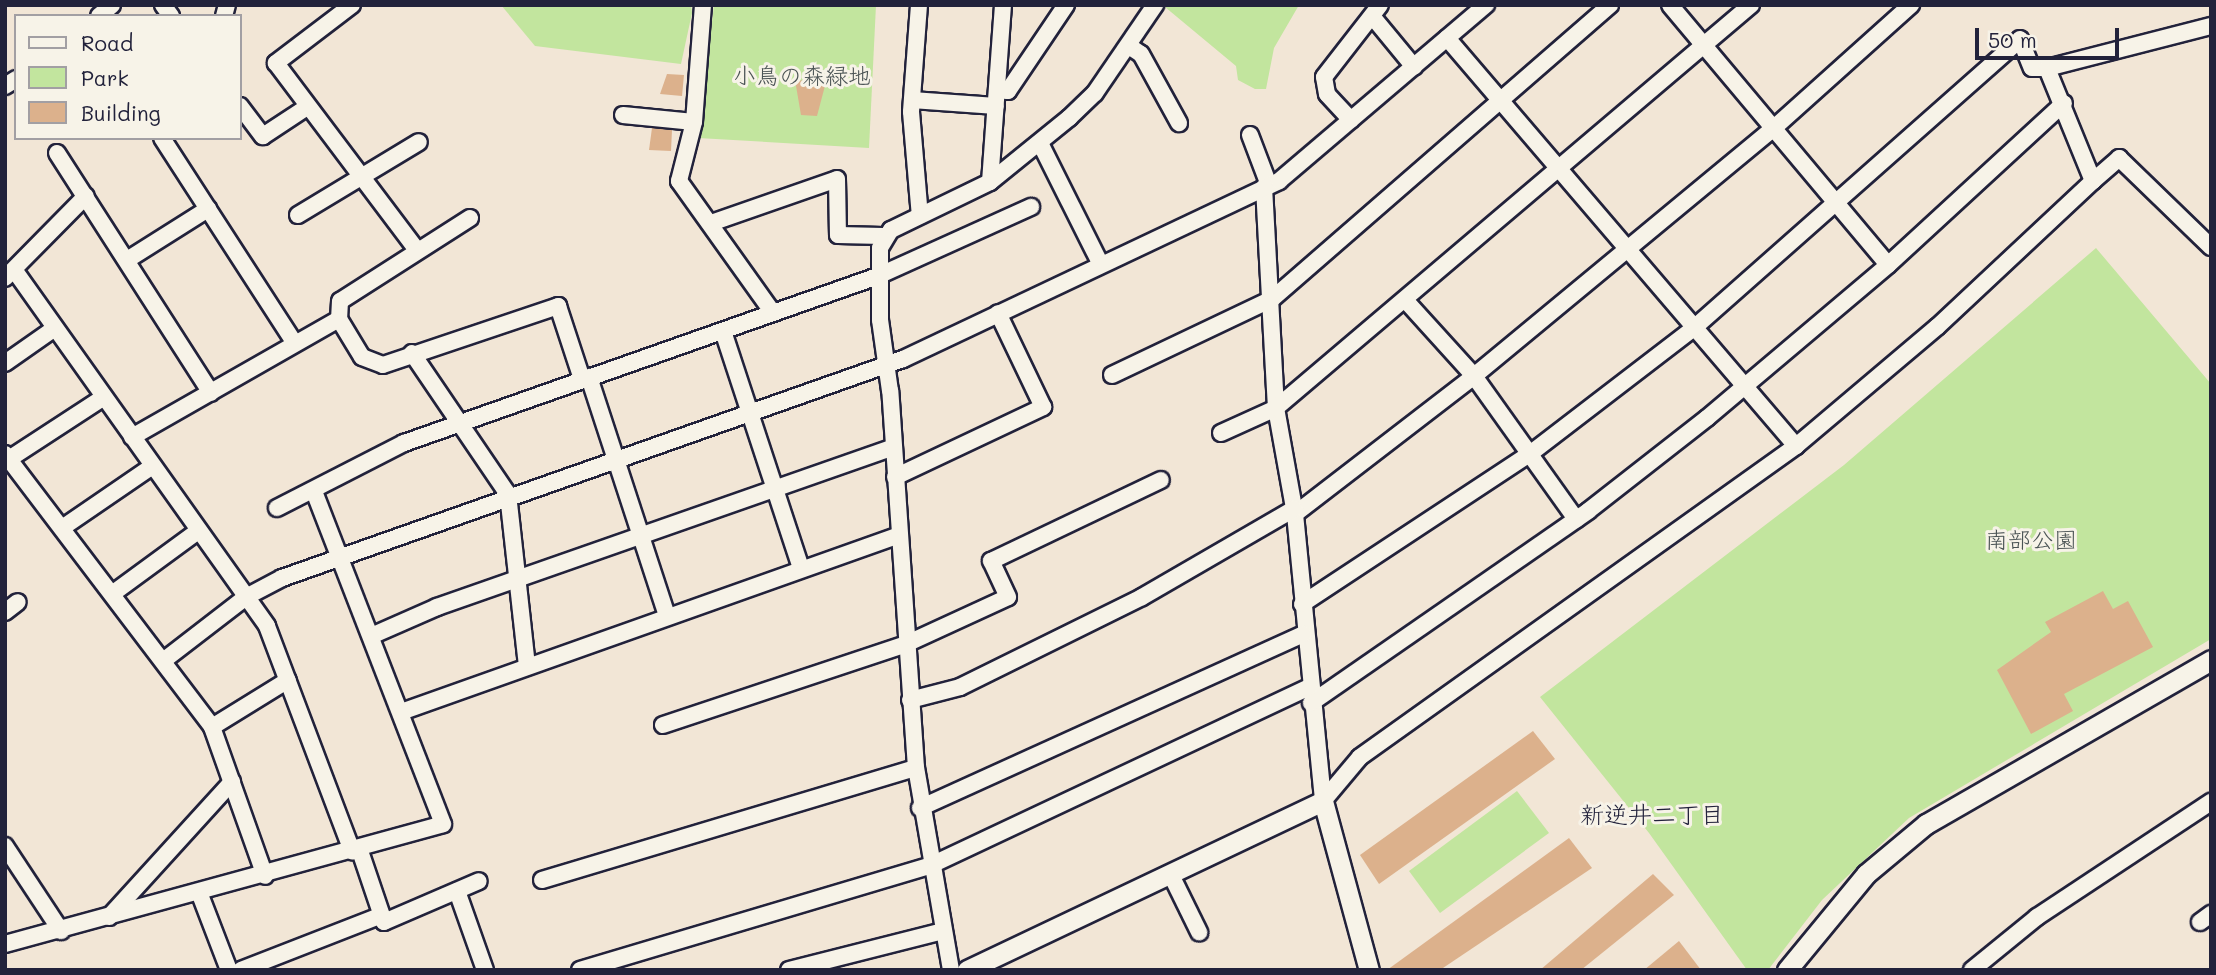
<!DOCTYPE html>
<meta charset="utf-8">
<style>
body{margin:0}
#map{position:relative;width:2216px;height:975px;overflow:hidden;background:#f2e6d6;font-family:Mali,"Klee One",sans-serif}
div>[style]{position:absolute}
[style*='--x']{left:calc(var(--x)*1px);top:calc(var(--y)*1px);width:calc(var(--w)*1px);rotate:calc(var(--a)*1deg)}
.green>*{inset:0;background:#c2e59e}
.building>*{inset:0;background:#dcb18c}
.roads{filter:drop-shadow(2px 0 #22223b) drop-shadow(-2px 0 #22223b) drop-shadow(0 2px #22223b) drop-shadow(0 -2px #22223b)}
.minor>*{height:16px;margin:-8px;padding:0 8px;transform-origin:8px;border-radius:8px;background:#f7f3e8}
.tertiary>*{height:19px;margin:-9.5px;padding:0 9.5px;transform-origin:9.5px;border-radius:9.5px;background:#f7f3e8}
span{translate:-50% -50%;white-space:nowrap;text-align:center;line-height:1.15;-webkit-text-stroke:6px #f7f3e8;paint-order:stroke}
.park-label{font-size:23px;color:#4a5354}
.neighbourhood-label{font-size:24px;color:#22223b}
.frame{position:absolute;inset:0;border:7px solid #22223b;pointer-events:none}
.legend{position:absolute;left:14px;top:14px;width:228px;height:126px;box-sizing:border-box;background:#f7f3e8;border:2px solid #a29fa3;margin:0;padding:9px 12px;list-style:none;font-size:21px;color:#22223b}
.legend li{display:flex;align-items:center;gap:14px;height:35px}
.legend b{width:35px;border:2px solid #a29fa3}
.scale{position:absolute;left:1975px;top:28px;width:144px;height:32px;box-sizing:border-box;border:4px solid #22223b;border-top:0;padding-left:9px;font-size:21px;line-height:24px;white-space:nowrap;color:#22223b;-webkit-text-stroke:5px #f7f3e8;paint-order:stroke}
</style>
<div id="map">
<div class="green">
<i style="clip-path:polygon(501px 5px,691px 5px,692px 13px,681px 64px,535px 46px)"></i>
<i style="clip-path:polygon(714px 5px,876px 5px,869px 148px,698px 138px)"></i>
<i style="clip-path:polygon(1299px 5px,1274px 48px,1266px 89px,1255px 89px,1238px 80px,1236px 66px,1165px 7px)"></i>
<i style="clip-path:polygon(2096px 248px,2211px 384px,2211px 639px,1909px 818px,1822px 900px,1768px 970px,1747px 970px,1649px 833px,1540px 697px,1844px 465px)"></i>
<i style="clip-path:polygon(1517px 791px,1549px 833px,1440px 913px,1409px 871px)"></i>
</div>
<div class="building">
<i style="clip-path:polygon(667px 74px,684px 75px,682px 96px,660px 94px)"></i>
<i style="clip-path:polygon(795px 80px,826px 82px,817px 116px,801px 115px)"></i>
<i style="clip-path:polygon(652px 128px,672px 130px,671px 151px,649px 150px)"></i>
<i style="clip-path:polygon(2103px 591px,2113px 609px,2128px 601px,2153px 647px,2064px 694px,2073px 711px,2031px 734px,1997px 670px,2051px 632px,2045px 622px)"></i>
<i style="clip-path:polygon(1533px 731px,1555px 759px,1379px 884px,1360px 855px)"></i>
<i style="clip-path:polygon(1569px 838px,1592px 868px,1440px 970px,1387px 970px)"></i>
<i style="clip-path:polygon(1653px 874px,1674px 895px,1581px 970px,1540px 970px)"></i>
<i style="clip-path:polygon(1679px 941px,1701px 970px,1644px 970px)"></i>
</div>
<div class="roads">
<div class="minor">
<i style="--x:163;--y:5;--w:14;--a:54"></i>
<i style="--x:352;--y:5;--w:96;--a:142.7"></i>
<i style="--x:276;--y:63;--w:233;--a:53"></i>
<i style="--x:703;--y:5;--w:117;--a:94.4"></i>
<i style="--x:694;--y:122;--w:61;--a:104.3"></i>
<i style="--x:679;--y:181;--w:162;--a:54.5"></i>
<i style="--x:919;--y:5;--w:107;--a:94.3"></i>
<i style="--x:911;--y:112;--w:104;--a:85.1"></i>
<i style="--x:1670;--y:5;--w:339;--a:50"></i>
<i style="--x:99;--y:16;--w:17;--a:-40"></i>
<i style="--x:224;--y:16;--w:11;--a:-75"></i>
<i style="--x:1372;--y:16;--w:66;--a:50.5"></i>
<i style="--x:1447;--y:38;--w:537;--a:49.46"></i>
<i style="--x:1129;--y:46;--w:14;--a:34"></i>
<i style="--x:1141;--y:54;--w:79;--a:61.2"></i>
<i style="--x:5;--y:86;--w:13;--a:-32"></i>
<i style="--x:997;--y:90;--w:11;--a:5"></i>
<i style="--x:1008;--y:91;--w:104;--a:-56"></i>
<i style="--x:912;--y:100;--w:84;--a:4.1"></i>
<i style="--x:240;--y:106;--w:38;--a:53"></i>
<i style="--x:263;--y:136;--w:53;--a:-33.4"></i>
<i style="--x:623;--y:115;--w:71;--a:5.6"></i>
<i style="--x:1351;--y:120;--w:35;--a:-133"></i>
<i style="--x:1327;--y:94;--w:17;--a:-100"></i>
<i style="--x:1324;--y:77;--w:91;--a:-52.1"></i>
<i style="--x:1250;--y:135;--w:53;--a:69.2"></i>
<i style="--x:162;--y:138;--w:243;--a:57.1"></i>
<i style="--x:1040;--y:143;--w:136;--a:63.4"></i>
<i style="--x:57;--y:153;--w:285;--a:57.3"></i>
<i style="--x:2093;--y:181;--w:35;--a:-41"></i>
<i style="--x:2119;--y:158;--w:128;--a:44.1"></i>
<i style="--x:990;--y:182;--w:177;--a:-85.8"></i>
<i style="--x:1264;--y:187;--w:221;--a:86.9"></i>
<i style="--x:1276;--y:408;--w:108;--a:79.8"></i>
<i style="--x:1295;--y:514;--w:288;--a:84.4"></i>
<i style="--x:298;--y:215;--w:141;--a:-31.1"></i>
<i style="--x:470;--y:218;--w:154;--a:147.4"></i>
<i style="--x:340;--y:301;--w:18;--a:93"></i>
<i style="--x:339;--y:319;--w:44;--a:58.8"></i>
<i style="--x:362;--y:357;--w:22;--a:21"></i>
<i style="--x:383;--y:365;--w:185;--a:-18.6"></i>
<i style="--x:558;--y:306;--w:77;--a:71.8"></i>
<i style="--x:711;--y:223;--w:133;--a:-19.2"></i>
<i style="--x:837;--y:179;--w:56;--a:89"></i>
<i style="--x:838;--y:235;--w:45;--a:1.3"></i>
<i style="--x:127;--y:260;--w:96;--a:-32.2"></i>
<i style="--x:15;--y:271;--w:435;--a:54.6"></i>
<i style="--x:267;--y:626;--w:241;--a:69.3"></i>
<i style="--x:5;--y:278;--w:115;--a:-45.4"></i>
<i style="--x:1407;--y:302;--w:100;--a:47.8"></i>
<i style="--x:1474;--y:376;--w:176;--a:54.5"></i>
<i style="--x:723;--y:331;--w:250;--a:71.8"></i>
<i style="--x:412;--y:353;--w:171;--a:55.8"></i>
<i style="--x:508;--y:494;--w:172;--a:83.7"></i>
<i style="--x:5;--y:363;--w:61;--a:-35"></i>
<i style="--x:1112;--y:375;--w:177;--a:-25.4"></i>
<i style="--x:1272;--y:299;--w:448;--a:-41"></i>
<i style="--x:589;--y:377;--w:251;--a:71.9"></i>
<i style="--x:1221;--y:433;--w:60;--a:-24.4"></i>
<i style="--x:1276;--y:408;--w:623;--a:-40.31"></i>
<i style="--x:132;--y:437;--w:238;--a:-29.7"></i>
<i style="--x:5;--y:454;--w:343;--a:52.8"></i>
<i style="--x:212;--y:727;--w:158;--a:70.4"></i>
<i style="--x:9;--y:459;--w:113;--a:-33.1"></i>
<i style="--x:895;--y:477;--w:164;--a:-25.3"></i>
<i style="--x:1043;--y:407;--w:104;--a:-115.6"></i>
<i style="--x:277;--y:508;--w:143;--a:-27.1"></i>
<i style="--x:404;--y:443;--w:503;--a:-19.41"></i>
<i style="--x:878;--y:276;--w:168;--a:-24.3"></i>
<i style="--x:1295;--y:514;--w:226;--a:-37.6"></i>
<i style="--x:1474;--y:376;--w:391;--a:-39.6"></i>
<i style="--x:1775;--y:127;--w:183;--a:-41.9"></i>
<i style="--x:62;--y:528;--w:108;--a:-34.4"></i>
<i style="--x:112;--y:594;--w:107;--a:-36.2"></i>
<i style="--x:1302;--y:604;--w:274;--a:-33.4"></i>
<i style="--x:1531;--y:453;--w:207;--a:-37.5"></i>
<i style="--x:1695;--y:327;--w:434;--a:-41.5"></i>
<i style="--x:2020;--y:39;--w:31;--a:68"></i>
<i style="--x:2032;--y:68;--w:15;--a:0"></i>
<i style="--x:5;--y:612;--w:16;--a:-38"></i>
<i style="--x:371;--y:636;--w:72;--a:-23.7"></i>
<i style="--x:437;--y:607;--w:483;--a:-19.3"></i>
<i style="--x:163;--y:661;--w:105;--a:-37.6"></i>
<i style="--x:246;--y:597;--w:41;--a:-27.8"></i>
<i style="--x:282;--y:578;--w:658;--a:-19.43"></i>
<i style="--x:903;--y:359;--w:416;--a:-25.3"></i>
<i style="--x:1279;--y:181;--w:272;--a:-40.4"></i>
<i style="--x:910;--y:700;--w:52;--a:-14.6"></i>
<i style="--x:960;--y:687;--w:203;--a:-26.3"></i>
<i style="--x:1142;--y:597;--w:176;--a:-30.1"></i>
<i style="--x:1311;--y:703;--w:337;--a:-34.7"></i>
<i style="--x:1588;--y:511;--w:151;--a:-38"></i>
<i style="--x:1707;--y:418;--w:237;--a:-40.2"></i>
<i style="--x:1888;--y:265;--w:239;--a:-42.6"></i>
<i style="--x:401;--y:712;--w:526;--a:-19.54"></i>
<i style="--x:663;--y:725;--w:256;--a:-18.4"></i>
<i style="--x:906;--y:644;--w:112;--a:-24.7"></i>
<i style="--x:1008;--y:597;--w:40;--a:-115"></i>
<i style="--x:991;--y:561;--w:188;--a:-25.5"></i>
<i style="--x:212;--y:727;--w:89;--a:-31.7"></i>
<i style="--x:1323;--y:801;--w:57;--a:-49.9"></i>
<i style="--x:1360;--y:757;--w:536;--a:-35.5"></i>
<i style="--x:1796;--y:446;--w:185;--a:-40.2"></i>
<i style="--x:1937;--y:327;--w:214;--a:-43.1"></i>
<i style="--x:2093;--y:181;--w:122;--a:-112.2"></i>
<i style="--x:2047;--y:68;--w:169;--a:-14.4"></i>
<i style="--x:920;--y:808;--w:421;--a:-24.4"></i>
<i style="--x:5;--y:846;--w:102;--a:56.6"></i>
<i style="--x:359;--y:848;--w:78;--a:71.3"></i>
<i style="--x:384;--y:922;--w:103;--a:-23.3"></i>
<i style="--x:1171;--y:875;--w:64;--a:63.8"></i>
<i style="--x:542;--y:880;--w:390;--a:-16.7"></i>
<i style="--x:457;--y:891;--w:84;--a:70.5"></i>
<i style="--x:199;--y:892;--w:84;--a:69"></i>
<i style="--x:109;--y:917;--w:183;--a:-47.7"></i>
<i style="--x:2200;--y:922;--w:14;--a:-36"></i>
<i style="--x:5;--y:944;--w:454;--a:-15.3"></i>
<i style="--x:443;--y:824;--w:357;--a:-111.2"></i>
<i style="--x:241;--y:970;--w:151;--a:-21.3"></i>
<i style="--x:580;--y:970;--w:364;--a:-16.6"></i>
<i style="--x:929;--y:866;--w:420;--a:-25.2"></i>
<i style="--x:789;--y:970;--w:159;--a:-14.2"></i>
<i style="--x:951;--y:970;--w:205;--a:-99.8"></i>
<i style="--x:916;--y:768;--w:378;--a:-93.9"></i>
<i style="--x:890;--y:391;--w:72;--a:-98"></i>
<i style="--x:880;--y:320;--w:72;--a:-90"></i>
<i style="--x:880;--y:248;--w:21;--a:-59"></i>
<i style="--x:891;--y:230;--w:110;--a:-25.9"></i>
<i style="--x:990;--y:182;--w:102;--a:-39"></i>
<i style="--x:1069;--y:118;--w:36;--a:-44"></i>
<i style="--x:1095;--y:93;--w:107;--a:-55.7"></i>
<i style="--x:1972;--y:970;--w:84;--a:-39.2"></i>
<i style="--x:2037;--y:917;--w:209;--a:-33.5"></i>
</div>
<div class="tertiary">
<i style="--x:967;--y:970;--w:394;--a:-25.4"></i>
<i style="--x:1323;--y:801;--w:175;--a:74.8"></i>
<i style="--x:1787;--y:970;--w:124;--a:-50.5"></i>
<i style="--x:1866;--y:874;--w:78;--a:-39.8"></i>
<i style="--x:1926;--y:824;--w:329;--a:-29.9"></i>
</div>
</div>
<div class="park-label">
<span style="left:802px;top:75px">小鳥の森緑地</span>
<span style="left:2031px;top:539px">南部公園</span>
</div>
<div class="neighbourhood-label">
<span style="left:1652px;top:814px">新逆井二丁目</span>
</div>
<div class="frame"></div>
<ul class="legend">
<li><b style="height:9px;background:#f7f3e8"></b>Road</li>
<li><b style="height:19px;background:#c2e59e"></b>Park</li>
<li><b style="height:19px;background:#dcb18c"></b>Building</li>
</ul>
<div class="scale">50 m</div>
</div>
